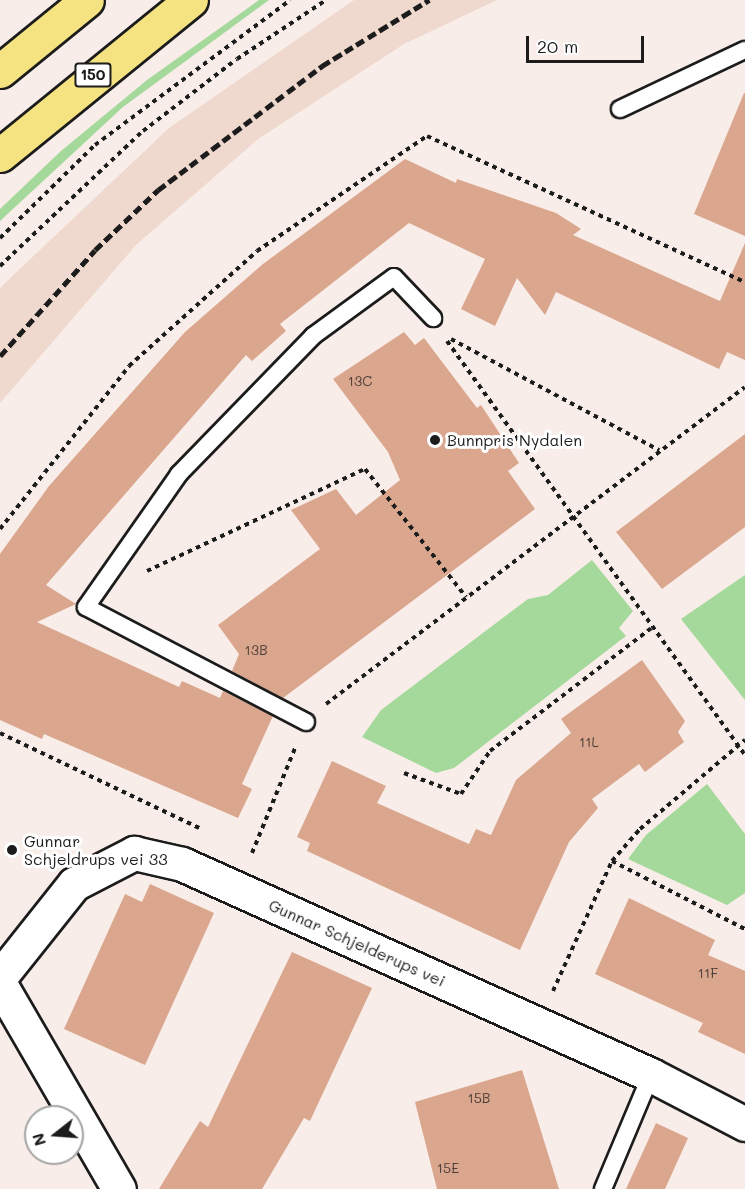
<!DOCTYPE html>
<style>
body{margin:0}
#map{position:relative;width:745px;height:1189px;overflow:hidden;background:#f8ede8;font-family:Mali,sans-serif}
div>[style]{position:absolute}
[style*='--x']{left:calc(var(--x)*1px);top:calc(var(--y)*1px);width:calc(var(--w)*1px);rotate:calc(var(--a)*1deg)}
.built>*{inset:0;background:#efd8cd}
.green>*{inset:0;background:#a5d99b}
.building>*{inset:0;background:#daa68e}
.path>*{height:4px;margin-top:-2px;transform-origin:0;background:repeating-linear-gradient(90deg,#1c1c1c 0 4.5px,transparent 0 9px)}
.roads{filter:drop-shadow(2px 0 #1c1c1c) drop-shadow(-2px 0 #1c1c1c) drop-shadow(0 2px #1c1c1c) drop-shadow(0 -2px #1c1c1c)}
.lane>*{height:16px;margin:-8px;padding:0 8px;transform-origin:8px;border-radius:8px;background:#fff}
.street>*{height:33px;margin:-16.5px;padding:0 16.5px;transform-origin:16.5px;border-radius:16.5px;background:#fff}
.highway>*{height:33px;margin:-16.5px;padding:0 16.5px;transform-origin:16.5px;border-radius:16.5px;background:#f5e382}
.rail>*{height:4.5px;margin-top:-2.25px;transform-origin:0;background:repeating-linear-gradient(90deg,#1c1c1c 0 9px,transparent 0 13.5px)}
.dots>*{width:16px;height:16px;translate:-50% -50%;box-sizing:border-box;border:3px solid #fff;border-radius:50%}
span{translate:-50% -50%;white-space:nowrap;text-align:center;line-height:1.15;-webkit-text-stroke:6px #fff;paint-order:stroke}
.number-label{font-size:14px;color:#4c3e38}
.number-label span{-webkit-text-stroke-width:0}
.shield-label span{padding:2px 4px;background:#fff;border:2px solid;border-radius:4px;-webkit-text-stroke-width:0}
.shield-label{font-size:15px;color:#1c1c1c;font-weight:700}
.poi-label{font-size:16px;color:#1c1c1c}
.left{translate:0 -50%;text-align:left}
.street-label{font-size:16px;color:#1c1c1c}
.north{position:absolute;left:24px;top:1105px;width:60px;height:60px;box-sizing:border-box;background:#fff;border:2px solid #a4a4a4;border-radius:50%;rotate:253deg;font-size:16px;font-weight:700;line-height:24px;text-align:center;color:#1c1c1c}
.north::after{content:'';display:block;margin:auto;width:21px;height:27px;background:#1c1c1c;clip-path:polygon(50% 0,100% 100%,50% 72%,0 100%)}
.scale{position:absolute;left:526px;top:36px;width:118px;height:27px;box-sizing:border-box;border:3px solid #1c1c1c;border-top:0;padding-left:8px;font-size:18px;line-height:21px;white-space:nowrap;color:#1c1c1c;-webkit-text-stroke:4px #fff;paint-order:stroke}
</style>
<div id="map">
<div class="built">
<i style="clip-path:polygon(354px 0,497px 0,404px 44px,258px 139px,136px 245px,0 403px,0 289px,5px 283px,169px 128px)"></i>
</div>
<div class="green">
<i style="clip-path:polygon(259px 0,269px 0,123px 107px,0 221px,0 209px,61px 151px,147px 80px)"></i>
<i style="clip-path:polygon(592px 560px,633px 611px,619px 628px,626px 636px,454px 768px,436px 773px,362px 737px,381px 710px,528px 599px,548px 595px)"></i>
<i style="clip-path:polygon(745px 575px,745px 700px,681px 619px)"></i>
<i style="clip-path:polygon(707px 784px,745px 834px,745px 893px,727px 905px,628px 859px,646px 835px)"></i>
</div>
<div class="building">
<i style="clip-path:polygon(744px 93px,745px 93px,745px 236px,694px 214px)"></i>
<i style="clip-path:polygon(405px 159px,456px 183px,457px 179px,556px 213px,581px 229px,573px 235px,720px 301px,745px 243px,745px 360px,727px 352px,719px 369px,556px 292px,545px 315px,517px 278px,495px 326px,461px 309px,485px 259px,409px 223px,280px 324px,286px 331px,252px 361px,246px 355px,46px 585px,76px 604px,37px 622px,179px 687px,182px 681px,220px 698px,223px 691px,273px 716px,242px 784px,252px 789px,238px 818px,44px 734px,42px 739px,0 720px,0 554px,49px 486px,185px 332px,263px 264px)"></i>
<i style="clip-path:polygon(404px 332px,415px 345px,424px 338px,477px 408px,481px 405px,519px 463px,508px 471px,535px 509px,283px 698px,232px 671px,239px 654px,218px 625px,320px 549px,291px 510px,336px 489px,356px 515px,400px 480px,388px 452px,333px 379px)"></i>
<i style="clip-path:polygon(745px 434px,745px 527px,662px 589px,616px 532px)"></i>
<i style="clip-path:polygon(642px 660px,685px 721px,678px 732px,684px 742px,645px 772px,639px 764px,592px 799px,598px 808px,569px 842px,520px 950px,307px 851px,310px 843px,297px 837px,332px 761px,386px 786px,377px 803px,469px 844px,476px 829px,491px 835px,516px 780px,571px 733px,561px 719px)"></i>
<i style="clip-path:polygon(150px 884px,214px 913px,145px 1065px,64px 1029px,125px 894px,142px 902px)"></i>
<i style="clip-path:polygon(629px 898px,715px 940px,708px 955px,745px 971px,745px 1054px,698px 1032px,703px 1023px,595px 974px)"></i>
<i style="clip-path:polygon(292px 952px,372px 988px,310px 1121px,304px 1118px,262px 1189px,159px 1189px,200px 1121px,208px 1127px)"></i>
<i style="clip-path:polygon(522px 1070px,559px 1189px,437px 1189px,415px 1102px)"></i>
<i style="clip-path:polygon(656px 1123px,688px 1138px,665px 1189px,626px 1189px)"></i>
</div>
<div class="path">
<i style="--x:0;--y:238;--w:133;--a:-44.4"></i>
<i style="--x:95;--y:145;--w:243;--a:-36.6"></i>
<i style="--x:0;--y:266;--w:197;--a:-43.4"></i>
<i style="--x:143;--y:131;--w:118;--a:-37.5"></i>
<i style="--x:237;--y:59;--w:107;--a:-33.5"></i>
<i style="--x:451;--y:339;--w:236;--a:28.1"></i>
<i style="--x:447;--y:341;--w:510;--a:54.25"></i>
<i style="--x:0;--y:529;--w:208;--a:-51.6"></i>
<i style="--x:129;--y:366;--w:172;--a:-41.9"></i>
<i style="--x:257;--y:251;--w:205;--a:-34.1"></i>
<i style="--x:427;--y:136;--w:350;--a:24.7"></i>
<i style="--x:147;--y:571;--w:241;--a:-25.1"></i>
<i style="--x:365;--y:469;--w:163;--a:51.7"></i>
<i style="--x:326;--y:704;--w:525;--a:-37.11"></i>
<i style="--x:0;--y:733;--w:221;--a:25.5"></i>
<i style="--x:404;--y:773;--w:61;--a:20.2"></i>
<i style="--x:461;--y:794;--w:52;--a:-56"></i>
<i style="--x:490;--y:751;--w:205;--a:-37.3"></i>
<i style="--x:252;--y:853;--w:113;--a:-67.7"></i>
<i style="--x:612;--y:861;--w:149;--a:27.1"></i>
<i style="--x:553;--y:991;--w:143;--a:-65.6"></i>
<i style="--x:612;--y:861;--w:43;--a:-48.8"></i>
<i style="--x:640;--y:829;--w:138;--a:-40.3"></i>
</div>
<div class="roads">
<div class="lane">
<i style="--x:620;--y:109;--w:138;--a:-25.3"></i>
<i style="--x:306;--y:722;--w:248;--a:-152.4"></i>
<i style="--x:86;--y:607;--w:162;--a:-55"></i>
<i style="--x:179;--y:474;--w:192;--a:-45.8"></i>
<i style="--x:313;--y:336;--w:100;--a:-36.1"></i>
<i style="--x:394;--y:277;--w:57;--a:46.4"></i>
<i style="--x:603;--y:1189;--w:124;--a:-67.2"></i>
</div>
<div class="street">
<i style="--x:0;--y:977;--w:119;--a:-51.5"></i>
<i style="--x:74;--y:884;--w:68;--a:-27.3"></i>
<i style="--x:134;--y:853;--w:49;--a:12.9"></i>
<i style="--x:182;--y:864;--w:514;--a:24.22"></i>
<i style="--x:651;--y:1075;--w:106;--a:27.5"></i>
<i style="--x:0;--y:984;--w:237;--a:59.9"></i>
</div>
<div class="highway">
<i style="--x:0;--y:71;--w:112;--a:-39.2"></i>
<i style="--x:0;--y:155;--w:246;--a:-39.1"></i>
</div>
</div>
<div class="rail">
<i style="--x:0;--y:356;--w:142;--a:-48.1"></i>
<i style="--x:95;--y:250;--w:87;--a:-43.6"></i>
<i style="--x:158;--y:190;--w:206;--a:-37.1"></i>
<i style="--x:322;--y:66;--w:126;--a:-31.7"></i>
</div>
<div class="dots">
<i style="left:435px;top:440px;background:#1c1c1c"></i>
<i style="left:12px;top:850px;background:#1c1c1c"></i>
</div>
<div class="number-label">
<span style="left:360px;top:381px">13C</span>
<span style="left:256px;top:650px">13B</span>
<span style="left:589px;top:742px">11L</span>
<span style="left:708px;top:973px">11F</span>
<span style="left:479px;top:1098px">15B</span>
<span style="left:448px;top:1168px">15E</span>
</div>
<div class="shield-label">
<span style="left:93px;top:75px">150</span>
</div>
<div class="poi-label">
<span class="left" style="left:447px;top:440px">Bunnpris Nydalen</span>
<span class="left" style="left:24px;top:850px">Gunnar<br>Schjeldrups vei 33</span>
</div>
<div class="street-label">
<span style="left:357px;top:943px;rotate:24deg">Gunnar Schjelderups vei</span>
</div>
<div class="north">N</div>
<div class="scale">20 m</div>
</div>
